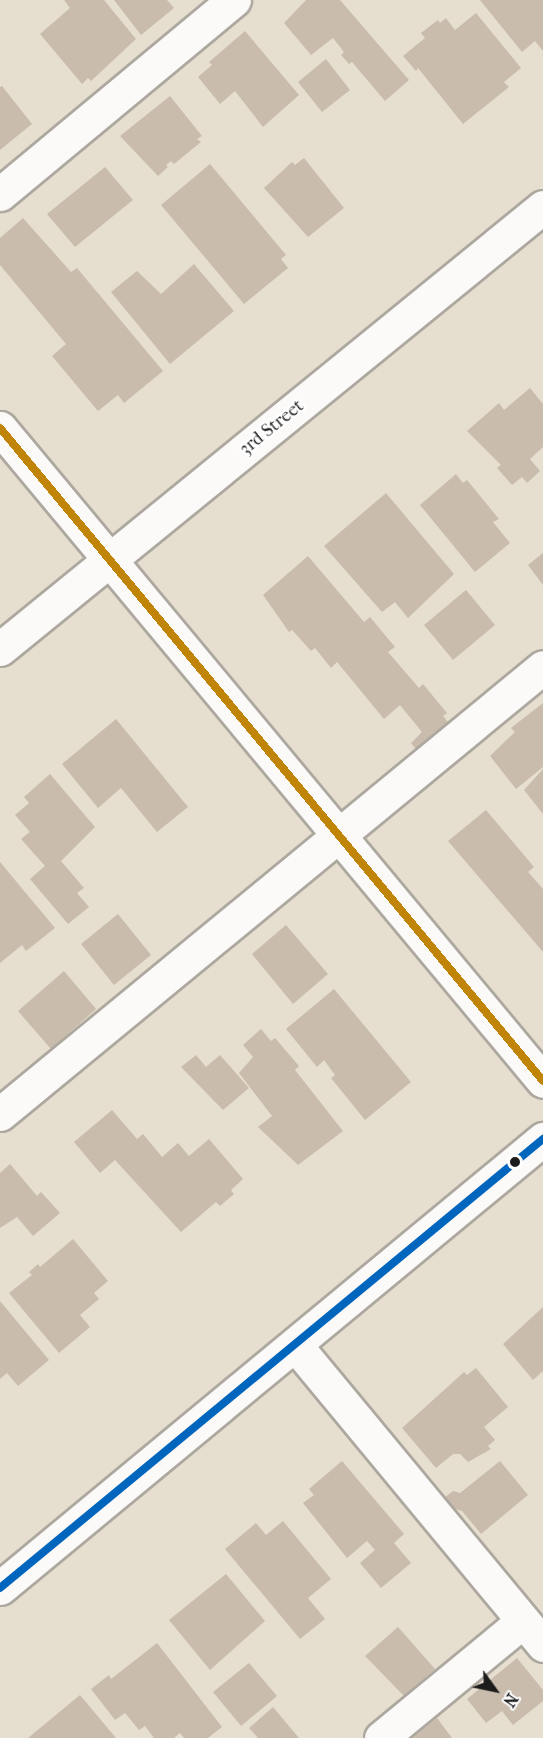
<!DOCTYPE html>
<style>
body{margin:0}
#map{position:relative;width:543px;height:1738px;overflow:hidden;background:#e6decf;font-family:"IM FELL French Canon",serif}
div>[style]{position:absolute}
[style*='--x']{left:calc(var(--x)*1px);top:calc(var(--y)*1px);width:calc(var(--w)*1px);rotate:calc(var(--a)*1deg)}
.building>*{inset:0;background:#c9bcad}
.roads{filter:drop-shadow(2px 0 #ada89f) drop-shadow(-2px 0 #ada89f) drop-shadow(0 2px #ada89f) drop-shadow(0 -2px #ada89f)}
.minor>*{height:33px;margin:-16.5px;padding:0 16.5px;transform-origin:16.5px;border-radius:16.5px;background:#fbfaf8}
.major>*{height:33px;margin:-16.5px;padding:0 16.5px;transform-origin:16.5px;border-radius:16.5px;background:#fbfaf8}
.bus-1>*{height:8px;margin:-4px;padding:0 4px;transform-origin:4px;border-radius:4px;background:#c08407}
.bus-2>*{height:8px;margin:-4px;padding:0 4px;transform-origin:4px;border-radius:4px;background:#0065bd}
.dots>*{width:16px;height:16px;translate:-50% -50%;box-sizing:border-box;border:3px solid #fff;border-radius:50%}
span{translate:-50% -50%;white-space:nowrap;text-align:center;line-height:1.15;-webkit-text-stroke:5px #fff;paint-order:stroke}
.street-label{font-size:18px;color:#1c1c1c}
.north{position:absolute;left:465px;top:1660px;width:60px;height:60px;-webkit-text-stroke:4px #fff;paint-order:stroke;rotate:123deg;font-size:16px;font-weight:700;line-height:24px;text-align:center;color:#1c1c1c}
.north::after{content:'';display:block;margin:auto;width:21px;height:27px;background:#1c1c1c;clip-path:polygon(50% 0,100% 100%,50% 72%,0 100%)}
</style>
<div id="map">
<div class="building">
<i style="clip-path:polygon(64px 0,104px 0,136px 39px,91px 81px,88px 78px,82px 84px,40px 34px,70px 8px)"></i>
<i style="clip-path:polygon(114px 0,167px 0,174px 8px,141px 35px)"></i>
<i style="clip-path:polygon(306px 0,340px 0,409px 80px,385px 101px,352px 62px,349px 64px,341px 55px,344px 52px,333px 38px,311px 55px,284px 23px)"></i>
<i style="clip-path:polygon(480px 0,543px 0,543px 51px,535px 41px,522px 52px)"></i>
<i style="clip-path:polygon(476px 13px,521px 68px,504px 82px,509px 87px,463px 124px,418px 68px,416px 71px,403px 56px,425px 38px,421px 33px,438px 20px,440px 23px,446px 18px,455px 30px)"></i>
<i style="clip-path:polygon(245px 31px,299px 95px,263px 127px,235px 91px,220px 104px,198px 77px,212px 65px,209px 62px)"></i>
<i style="clip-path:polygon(326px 59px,350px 90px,322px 112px,298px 82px)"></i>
<i style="clip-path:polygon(2px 86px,32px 124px,0 150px,0 87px)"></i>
<i style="clip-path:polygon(170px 96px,202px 136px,197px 139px,201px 142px,174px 164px,171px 161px,166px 165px,168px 167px,158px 176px,120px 136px)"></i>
<i style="clip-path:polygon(304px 158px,344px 208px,308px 237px,264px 188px,292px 162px,295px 165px)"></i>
<i style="clip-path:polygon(210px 164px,286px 255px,281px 259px,288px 268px,244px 304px,161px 205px)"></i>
<i style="clip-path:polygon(105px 167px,133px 200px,75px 247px,47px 214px)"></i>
<i style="clip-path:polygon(23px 218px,71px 272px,77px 268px,163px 371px,124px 403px,118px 395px,98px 411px,52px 356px,66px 344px,0 265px,0 238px)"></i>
<i style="clip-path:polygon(194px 264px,234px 311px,170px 364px,111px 292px,137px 271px,161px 294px)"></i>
<i style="clip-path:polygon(530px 388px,543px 404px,543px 447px,530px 459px,540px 471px,527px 483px,522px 477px,512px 485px,497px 468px,501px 465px,467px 431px,499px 403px,504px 410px)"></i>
<i style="clip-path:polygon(456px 474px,463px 483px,467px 480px,499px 519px,493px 522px,510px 543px,475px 572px,420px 505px)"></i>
<i style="clip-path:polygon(386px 493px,454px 574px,408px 618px,395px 602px,382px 612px,324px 546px)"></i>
<i style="clip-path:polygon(543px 553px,543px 585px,528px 565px)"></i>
<i style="clip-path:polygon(308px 556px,364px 622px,370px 617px,395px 647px,388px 652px,419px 688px,423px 684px,447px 713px,443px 716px,451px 726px,419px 753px,411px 743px,422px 732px,400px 705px,384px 719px,337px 662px,331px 668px,315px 648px,311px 651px,292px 630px,289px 632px,263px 595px)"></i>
<i style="clip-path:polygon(466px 590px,495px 625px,453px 660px,424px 625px)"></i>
<i style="clip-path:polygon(543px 703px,543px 767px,516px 789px,490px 756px,515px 732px,511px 728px)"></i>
<i style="clip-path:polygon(116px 719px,188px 807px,157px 832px,121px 788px,98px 808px,62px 764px)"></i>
<i style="clip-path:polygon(543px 769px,543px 814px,524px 790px)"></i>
<i style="clip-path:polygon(50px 774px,95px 827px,61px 861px,84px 888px,77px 893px,89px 907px,68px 924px,30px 879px,45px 866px,21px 839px,30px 832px,15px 815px,29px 803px,24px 797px)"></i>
<i style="clip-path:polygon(486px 810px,534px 867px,528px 872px,543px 889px,543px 952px,448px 841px)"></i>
<i style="clip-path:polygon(0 862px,55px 928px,26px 951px,22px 945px,0 963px)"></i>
<i style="clip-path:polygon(118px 914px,151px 955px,114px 985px,81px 944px)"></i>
<i style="clip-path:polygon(286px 925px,328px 974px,293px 1004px,252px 954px)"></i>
<i style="clip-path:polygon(64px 971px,96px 1009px,51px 1049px,18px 1011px)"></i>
<i style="clip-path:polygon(334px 989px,411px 1082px,365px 1120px,331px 1078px,335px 1075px,324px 1060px,317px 1067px,286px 1029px)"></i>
<i style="clip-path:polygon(261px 1029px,271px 1041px,275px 1038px,299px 1066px,295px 1070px,343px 1131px,298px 1165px,258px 1127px,272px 1116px,239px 1073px,253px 1057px,243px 1045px)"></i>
<i style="clip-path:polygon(196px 1055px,206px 1067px,220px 1055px,249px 1088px,223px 1110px,181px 1067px)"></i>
<i style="clip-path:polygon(112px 1110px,137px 1139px,143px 1134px,162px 1157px,178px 1143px,189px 1156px,209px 1139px,243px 1179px,231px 1190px,234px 1194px,220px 1206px,216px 1202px,181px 1232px,115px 1160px,100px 1173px,74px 1142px)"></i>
<i style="clip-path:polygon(10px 1164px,37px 1196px,41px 1192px,60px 1213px,33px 1236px,17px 1217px,0 1228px,0 1173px)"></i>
<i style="clip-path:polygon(73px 1239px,108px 1281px,94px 1293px,99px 1299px,80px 1315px,90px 1327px,59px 1353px,9px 1293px,32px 1275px,29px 1272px,38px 1264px,40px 1267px)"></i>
<i style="clip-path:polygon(0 1301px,49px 1360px,18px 1386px,7px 1373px,0 1379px)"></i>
<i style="clip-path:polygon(543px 1307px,543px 1371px,533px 1380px,503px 1344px)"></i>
<i style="clip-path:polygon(476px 1368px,508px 1407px,484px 1427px,495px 1440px,488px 1446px,491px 1449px,468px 1462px,460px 1454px,453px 1454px,436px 1468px,402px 1428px,464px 1372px,467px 1375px)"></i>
<i style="clip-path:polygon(342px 1461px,404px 1534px,394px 1543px,411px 1563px,381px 1588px,360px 1563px,375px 1550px,367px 1541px,347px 1558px,303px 1503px,314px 1495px,309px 1489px)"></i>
<i style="clip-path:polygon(500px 1461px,528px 1495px,481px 1534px,462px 1511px,451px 1508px,443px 1499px,453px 1491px,460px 1493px)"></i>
<i style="clip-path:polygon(283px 1521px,331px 1579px,308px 1598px,325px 1619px,300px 1639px,225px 1549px,256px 1523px,266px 1535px)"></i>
<i style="clip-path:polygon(226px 1574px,265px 1621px,210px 1670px,169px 1620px)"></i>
<i style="clip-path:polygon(398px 1627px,435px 1669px,404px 1696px,365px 1656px)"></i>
<i style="clip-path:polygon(157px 1643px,222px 1727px,208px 1738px,184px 1738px,180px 1733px,174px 1738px,154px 1738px,145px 1726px,139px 1730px,125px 1713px,115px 1720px,91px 1689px,109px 1675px,111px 1679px)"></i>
<i style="clip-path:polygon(517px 1658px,543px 1690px,543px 1701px,513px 1725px,502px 1711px,486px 1723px,467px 1699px)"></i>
<i style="clip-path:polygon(249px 1663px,277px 1696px,241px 1726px,213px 1692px)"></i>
<i style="clip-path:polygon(80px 1695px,116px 1738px,28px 1738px)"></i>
<i style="clip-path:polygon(273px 1707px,299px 1738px,258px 1738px,249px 1728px)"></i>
<i style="clip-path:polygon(437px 1718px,452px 1738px,412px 1738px)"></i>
</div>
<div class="roads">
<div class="minor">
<i style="--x:0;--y:194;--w:304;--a:-39.7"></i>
<i style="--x:0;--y:428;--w:849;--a:50.25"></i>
<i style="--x:0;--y:649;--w:700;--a:-39.15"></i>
<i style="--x:0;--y:1114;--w:703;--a:-39.46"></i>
<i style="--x:296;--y:1346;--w:388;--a:50.4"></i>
<i style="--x:381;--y:1738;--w:184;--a:-39.5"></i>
</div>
<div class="major">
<i style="--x:0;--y:1588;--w:705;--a:-39.59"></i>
</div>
</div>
<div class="bus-1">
<i style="--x:0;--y:428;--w:849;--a:50.25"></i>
</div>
<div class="bus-2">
<i style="--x:0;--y:1588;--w:705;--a:-39.59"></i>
</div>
<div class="dots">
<i style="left:515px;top:1162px;background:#1c1c1c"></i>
</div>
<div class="street-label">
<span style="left:272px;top:428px;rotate:-39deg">3rd Street</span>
</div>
<div class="north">N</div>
</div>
